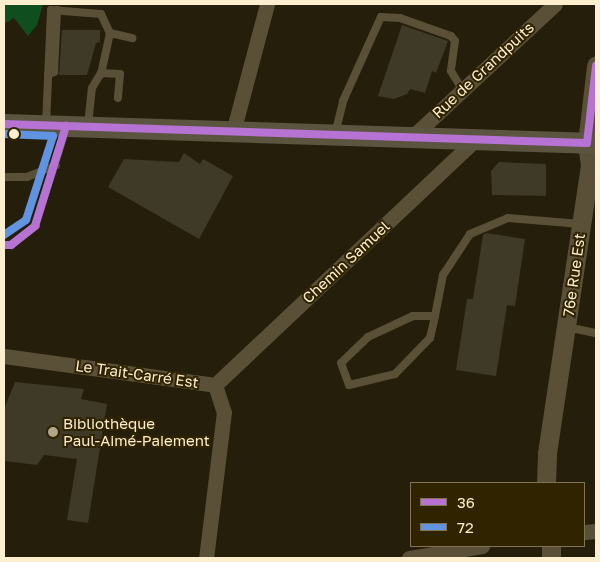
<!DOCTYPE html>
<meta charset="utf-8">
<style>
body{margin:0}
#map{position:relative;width:600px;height:562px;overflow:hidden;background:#251e0b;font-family:"Golos Text",sans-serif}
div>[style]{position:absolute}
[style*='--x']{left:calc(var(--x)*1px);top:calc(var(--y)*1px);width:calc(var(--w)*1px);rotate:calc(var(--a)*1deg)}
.green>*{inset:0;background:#0f4e1f}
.building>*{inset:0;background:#3e3a27}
.service>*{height:8px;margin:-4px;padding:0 4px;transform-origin:4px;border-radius:4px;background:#5a5037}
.minor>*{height:15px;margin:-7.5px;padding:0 7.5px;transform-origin:7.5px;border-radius:7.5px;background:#5a5037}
.tertiary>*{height:19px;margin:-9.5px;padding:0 9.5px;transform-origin:9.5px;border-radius:9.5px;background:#5a5037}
.secondary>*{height:21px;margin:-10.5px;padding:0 10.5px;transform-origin:10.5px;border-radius:10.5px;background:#5b543f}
.bus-1>*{height:8px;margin:-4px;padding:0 4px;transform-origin:4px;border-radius:4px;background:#b673d3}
.bus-2>*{height:8px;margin:-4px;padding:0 4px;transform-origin:4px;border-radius:4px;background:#6094e1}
.dots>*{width:14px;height:14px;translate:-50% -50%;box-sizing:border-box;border:2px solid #302300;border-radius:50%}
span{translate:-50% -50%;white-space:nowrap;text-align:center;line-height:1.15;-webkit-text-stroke:4px #302300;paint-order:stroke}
.street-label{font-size:15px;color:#fceece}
.poi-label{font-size:15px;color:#fceece}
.left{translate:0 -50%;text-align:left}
.frame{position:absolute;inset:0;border:5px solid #fceece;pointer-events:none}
.legend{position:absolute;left:410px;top:482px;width:175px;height:65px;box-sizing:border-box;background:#302300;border:1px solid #827452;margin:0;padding:6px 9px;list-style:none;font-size:15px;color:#fceece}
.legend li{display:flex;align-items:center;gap:10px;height:25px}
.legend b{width:25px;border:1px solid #827452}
</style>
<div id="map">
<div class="green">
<i style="clip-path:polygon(4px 4px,43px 4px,37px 25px,28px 36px,14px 18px,4px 24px)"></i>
</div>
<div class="building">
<i style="clip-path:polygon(402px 25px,448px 41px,436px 73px,432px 71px,425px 93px,410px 89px,407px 94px,394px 99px,378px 96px)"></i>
<i style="clip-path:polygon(62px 30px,100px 30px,100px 42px,96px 43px,87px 75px,59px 75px)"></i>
<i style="clip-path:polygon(184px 153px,200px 164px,203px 159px,233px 176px,199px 239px,108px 187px,124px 159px,179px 162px)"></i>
<i style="clip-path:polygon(499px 162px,546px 164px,546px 196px,492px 195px,491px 171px)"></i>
<i style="clip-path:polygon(486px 233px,525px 239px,515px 306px,507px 305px,496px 376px,456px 370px,467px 299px,473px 299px,483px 235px)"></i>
<i style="clip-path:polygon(15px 382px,84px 389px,81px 399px,107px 404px,88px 523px,67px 520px,77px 459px,44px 455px,37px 465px,4px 461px,4px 409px)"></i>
</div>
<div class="service">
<i style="--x:110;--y:33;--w:23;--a:13"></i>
<i style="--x:48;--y:75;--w:7;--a:-27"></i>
<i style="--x:54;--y:72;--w:62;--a:-87.2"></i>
<i style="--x:46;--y:125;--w:115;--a:-87.5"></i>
<i style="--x:51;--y:10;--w:50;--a:4.6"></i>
<i style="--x:101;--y:14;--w:21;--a:65"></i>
<i style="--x:110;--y:33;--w:42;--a:102.4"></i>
<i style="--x:88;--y:125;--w:37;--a:-84"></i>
<i style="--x:92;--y:88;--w:17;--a:-59"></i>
<i style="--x:101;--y:73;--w:19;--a:3"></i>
<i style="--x:120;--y:74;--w:24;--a:95"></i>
<i style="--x:335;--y:134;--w:34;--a:-76"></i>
<i style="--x:343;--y:101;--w:92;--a:-65.7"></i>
<i style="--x:381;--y:17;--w:19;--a:3"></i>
<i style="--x:400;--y:18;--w:54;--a:19.4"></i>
<i style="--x:451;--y:36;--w:6;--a:51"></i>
<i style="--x:455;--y:41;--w:30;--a:98"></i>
<i style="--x:451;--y:71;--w:21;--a:59"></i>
<i style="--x:4;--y:177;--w:23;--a:0"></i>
<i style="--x:27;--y:177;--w:31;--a:-22"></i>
<i style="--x:4;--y:245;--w:7;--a:0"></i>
<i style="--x:11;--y:245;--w:31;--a:-38"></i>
<i style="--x:35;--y:226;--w:103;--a:-72.4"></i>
<i style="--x:435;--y:316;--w:22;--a:180"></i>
<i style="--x:413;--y:316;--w:50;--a:155"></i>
<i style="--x:368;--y:337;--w:37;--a:136"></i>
<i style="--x:341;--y:363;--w:23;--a:70"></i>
<i style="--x:349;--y:385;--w:47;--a:-13.4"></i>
<i style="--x:395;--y:374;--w:50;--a:-45.8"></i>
<i style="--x:430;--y:338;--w:23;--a:-77"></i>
<i style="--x:435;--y:316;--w:42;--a:-79"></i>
<i style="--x:443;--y:275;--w:49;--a:-56.6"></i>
<i style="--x:470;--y:234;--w:41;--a:-22.8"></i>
<i style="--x:508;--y:218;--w:73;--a:4.7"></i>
<i style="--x:567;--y:327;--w:30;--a:12"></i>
</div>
<div class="minor">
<i style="--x:233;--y:132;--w:132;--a:-75.1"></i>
<i style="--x:412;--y:137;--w:195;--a:-42.9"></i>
<i style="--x:4;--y:356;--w:213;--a:7.8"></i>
<i style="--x:215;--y:385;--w:28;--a:72"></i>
<i style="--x:224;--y:412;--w:147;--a:97"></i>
<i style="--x:215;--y:385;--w:359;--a:-43.3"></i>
<i style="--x:584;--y:532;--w:12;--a:-5"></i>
<i style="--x:409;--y:558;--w:74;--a:-9.3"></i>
</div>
<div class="tertiary">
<i style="--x:546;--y:483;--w:30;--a:-88"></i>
<i style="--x:547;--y:453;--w:291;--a:-81.5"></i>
<i style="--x:590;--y:165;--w:22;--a:-98"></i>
<i style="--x:587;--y:143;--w:78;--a:-83.3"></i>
<i style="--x:551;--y:546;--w:12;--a:90"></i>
</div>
<div class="secondary">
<i style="--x:4;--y:124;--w:592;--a:1.84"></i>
</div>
<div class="bus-1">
<i style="--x:4;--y:124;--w:583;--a:1.87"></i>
<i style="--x:587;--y:143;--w:78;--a:-83.3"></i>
<i style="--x:4;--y:245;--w:7;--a:0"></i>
<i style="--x:11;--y:245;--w:31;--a:-38"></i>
<i style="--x:35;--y:226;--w:105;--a:-72.8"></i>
</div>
<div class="bus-2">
<i style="--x:4;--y:134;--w:49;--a:2.3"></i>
<i style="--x:53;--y:136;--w:88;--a:107.8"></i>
<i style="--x:26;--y:220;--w:27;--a:146"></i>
</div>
<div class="dots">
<i style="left:14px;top:134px;background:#fceece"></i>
<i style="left:53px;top:432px;background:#b1a58a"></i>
</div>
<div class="street-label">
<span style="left:483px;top:70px;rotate:-43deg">Rue de Grandpuits</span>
<span style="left:346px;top:262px;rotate:-43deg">Chemin Samuel</span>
<span style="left:574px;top:275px;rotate:-82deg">76e Rue Est</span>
<span style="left:137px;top:374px;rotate:8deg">Le Trait-Carré Est</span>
</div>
<div class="poi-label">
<span class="left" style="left:63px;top:432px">Bibliothèque<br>Paul-Aimé-Paiement</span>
</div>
<div class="frame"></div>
<ul class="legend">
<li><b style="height:6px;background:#b673d3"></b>36</li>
<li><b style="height:6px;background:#6094e1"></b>72</li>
</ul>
</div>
